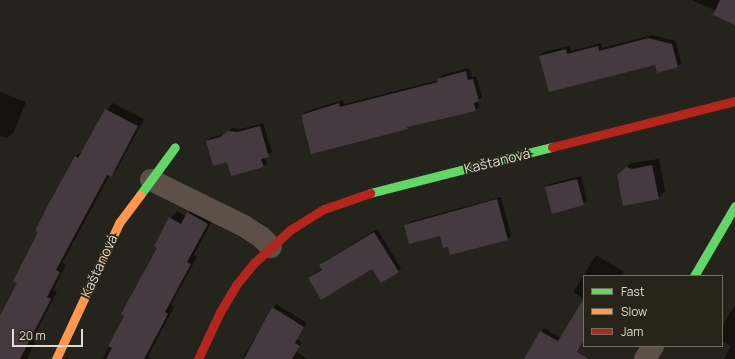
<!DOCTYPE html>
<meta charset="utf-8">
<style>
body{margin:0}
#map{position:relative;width:735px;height:359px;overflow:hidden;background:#24231c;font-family:Manrope,sans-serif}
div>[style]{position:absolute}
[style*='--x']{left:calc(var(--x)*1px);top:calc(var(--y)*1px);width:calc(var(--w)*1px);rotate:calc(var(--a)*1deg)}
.shadow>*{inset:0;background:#0007}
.building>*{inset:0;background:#443a40}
.street>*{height:22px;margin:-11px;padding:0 11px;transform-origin:11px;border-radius:11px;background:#5d5048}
.fast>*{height:9px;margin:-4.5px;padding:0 4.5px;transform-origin:4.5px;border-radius:4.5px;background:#63d668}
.slow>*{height:9px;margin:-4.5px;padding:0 4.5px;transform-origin:4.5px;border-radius:4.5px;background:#ff974d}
.jam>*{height:9px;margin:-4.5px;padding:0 4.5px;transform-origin:4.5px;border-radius:4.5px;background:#b3261e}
span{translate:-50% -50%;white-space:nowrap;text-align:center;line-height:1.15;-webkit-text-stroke:3.5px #282419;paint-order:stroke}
.street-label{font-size:14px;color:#dfdcd5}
.legend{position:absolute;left:583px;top:275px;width:140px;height:72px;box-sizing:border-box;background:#282419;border:1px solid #716e64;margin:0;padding:5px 7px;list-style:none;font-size:12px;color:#dfdcd5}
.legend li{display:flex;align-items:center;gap:8px;height:20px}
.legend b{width:20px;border:1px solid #716e64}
.scale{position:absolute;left:12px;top:329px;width:71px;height:18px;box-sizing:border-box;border:2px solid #dfdcd5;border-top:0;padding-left:5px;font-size:12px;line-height:14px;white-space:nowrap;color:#dfdcd5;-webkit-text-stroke:3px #282419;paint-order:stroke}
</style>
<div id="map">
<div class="shadow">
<i style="clip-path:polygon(692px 0,735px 0,735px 23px,716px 11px)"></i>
<i style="clip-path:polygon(652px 35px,676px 41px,681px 63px,678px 66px,540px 56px,544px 52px,569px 46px,571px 51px,601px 43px,602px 48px)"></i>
<i style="clip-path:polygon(469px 68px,472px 77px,476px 76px,482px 97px,478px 101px,479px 106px,476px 110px,410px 125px,407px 128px,302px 115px,305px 112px,343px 100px,344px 104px,439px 80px,442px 75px)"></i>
<i style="clip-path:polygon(0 92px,26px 102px,14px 132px,7px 138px,0 136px)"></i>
<i style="clip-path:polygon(113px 103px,144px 119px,117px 169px,110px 175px,62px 263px,66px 265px,53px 290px,57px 292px,32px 340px,35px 342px,27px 359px,0 359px,0 318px,19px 282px,40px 232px,36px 230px,76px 156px,84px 150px,106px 110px)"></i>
<i style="clip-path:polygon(263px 123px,272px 152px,265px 157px,267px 163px,263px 167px,228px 160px,207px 141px,210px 138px,225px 134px,232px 128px,241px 129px)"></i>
<i style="clip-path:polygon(659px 159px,665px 191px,658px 198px,618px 175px,631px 163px)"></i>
<i style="clip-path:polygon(581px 176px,587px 201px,584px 204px,546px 188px,549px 184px)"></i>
<i style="clip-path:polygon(501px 197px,511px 235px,508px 239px,449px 246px,441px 235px,405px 225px,409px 222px)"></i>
<i style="clip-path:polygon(194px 206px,214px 217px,194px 255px,197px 257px,171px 305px,174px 307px,148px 356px,151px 359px,103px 359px,158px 248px,170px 218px,177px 211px,186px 216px)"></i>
<i style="clip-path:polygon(377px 229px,401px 268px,398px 272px,373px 267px,309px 278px,322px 269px,320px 265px,323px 262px)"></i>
<i style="clip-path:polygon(596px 255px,624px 272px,622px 276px,584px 276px,584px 299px,573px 292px)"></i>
<i style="clip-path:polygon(584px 300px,584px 341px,573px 359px,524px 359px,544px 328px,561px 338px)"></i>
<i style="clip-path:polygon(276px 304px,307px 323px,297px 339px,302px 342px,297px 352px,308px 359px,246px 359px,243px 357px)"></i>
<i style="clip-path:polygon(735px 304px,735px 359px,724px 359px,731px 346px,722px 341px,722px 327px)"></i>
</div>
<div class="building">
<i style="clip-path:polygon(720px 0,735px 0,735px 25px,713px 15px)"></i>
<i style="clip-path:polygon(648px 38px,672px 44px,678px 67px,657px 73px,655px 65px,549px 92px,539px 56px,566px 49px,567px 54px,598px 46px,599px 51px)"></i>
<i style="clip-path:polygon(466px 71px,468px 80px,473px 79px,479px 101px,474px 103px,476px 111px,407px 127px,408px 129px,311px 154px,301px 115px,339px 103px,340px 107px,438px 82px,437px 79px)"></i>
<i style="clip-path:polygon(105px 109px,138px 126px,111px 177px,107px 175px,56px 270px,60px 272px,47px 297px,51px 299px,20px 359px,0 359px,0 316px,17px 283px,13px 281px,38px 232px,35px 231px,48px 205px,75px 156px,78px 158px)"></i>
<i style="clip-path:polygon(260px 126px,269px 157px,261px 159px,264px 167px,231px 176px,227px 162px,213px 166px,206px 141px,220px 137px,228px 131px,237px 132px)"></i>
<i style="clip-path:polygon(652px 165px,659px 199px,623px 206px,617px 175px,626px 167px,633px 169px)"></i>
<i style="clip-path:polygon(577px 179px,584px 205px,552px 214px,545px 187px)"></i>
<i style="clip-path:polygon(497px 199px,508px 240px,450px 255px,448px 247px,443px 248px,440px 236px,409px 244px,404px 225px)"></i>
<i style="clip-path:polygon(187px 212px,208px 224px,187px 262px,191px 264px,165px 312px,168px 314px,144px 359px,106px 359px,112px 348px,108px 346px,124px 316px,121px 314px,157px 248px,154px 246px,169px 217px,181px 224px)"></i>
<i style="clip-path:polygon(374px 232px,399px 272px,381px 283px,372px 269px,321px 300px,308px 278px,322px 270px,319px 265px)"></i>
<i style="clip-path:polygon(584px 298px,584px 340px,577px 352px,589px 359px,524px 359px,540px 331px,558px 341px)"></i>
<i style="clip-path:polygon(272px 307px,304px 327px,295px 343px,300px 346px,292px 359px,244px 359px)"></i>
</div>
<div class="street">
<i style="--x:151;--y:180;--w:104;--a:26.3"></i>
<i style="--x:244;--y:226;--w:20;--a:33"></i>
<i style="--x:261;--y:237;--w:14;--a:45"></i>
<i style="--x:645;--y:359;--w:15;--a:-58"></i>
</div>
<div class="fast">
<i style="--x:370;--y:193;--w:188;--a:-14.2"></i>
<i style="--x:140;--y:195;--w:59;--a:-53.9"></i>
<i style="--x:694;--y:276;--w:81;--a:-59.6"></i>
</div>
<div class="slow">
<i style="--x:56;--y:359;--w:150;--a:-65.1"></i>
<i style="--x:119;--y:223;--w:35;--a:-53"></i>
</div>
<div class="jam">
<i style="--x:552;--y:147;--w:189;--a:-14.1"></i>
<i style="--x:198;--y:359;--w:52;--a:-64.9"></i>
<i style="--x:220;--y:312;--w:31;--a:-59"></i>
<i style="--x:236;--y:285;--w:28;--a:-51"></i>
<i style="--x:254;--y:263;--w:49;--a:-42.5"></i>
<i style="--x:290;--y:230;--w:40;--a:-32"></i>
<i style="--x:324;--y:209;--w:49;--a:-19.2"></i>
</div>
<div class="street-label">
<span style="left:497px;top:161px;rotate:-14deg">Kaštanová</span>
<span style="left:99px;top:266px;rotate:-65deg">Kaštanová</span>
</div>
<ul class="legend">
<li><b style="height:5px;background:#63d668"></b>Fast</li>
<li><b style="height:5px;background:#ff974d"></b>Slow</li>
<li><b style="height:5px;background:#b3261e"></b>Jam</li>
</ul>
<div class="scale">20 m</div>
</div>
